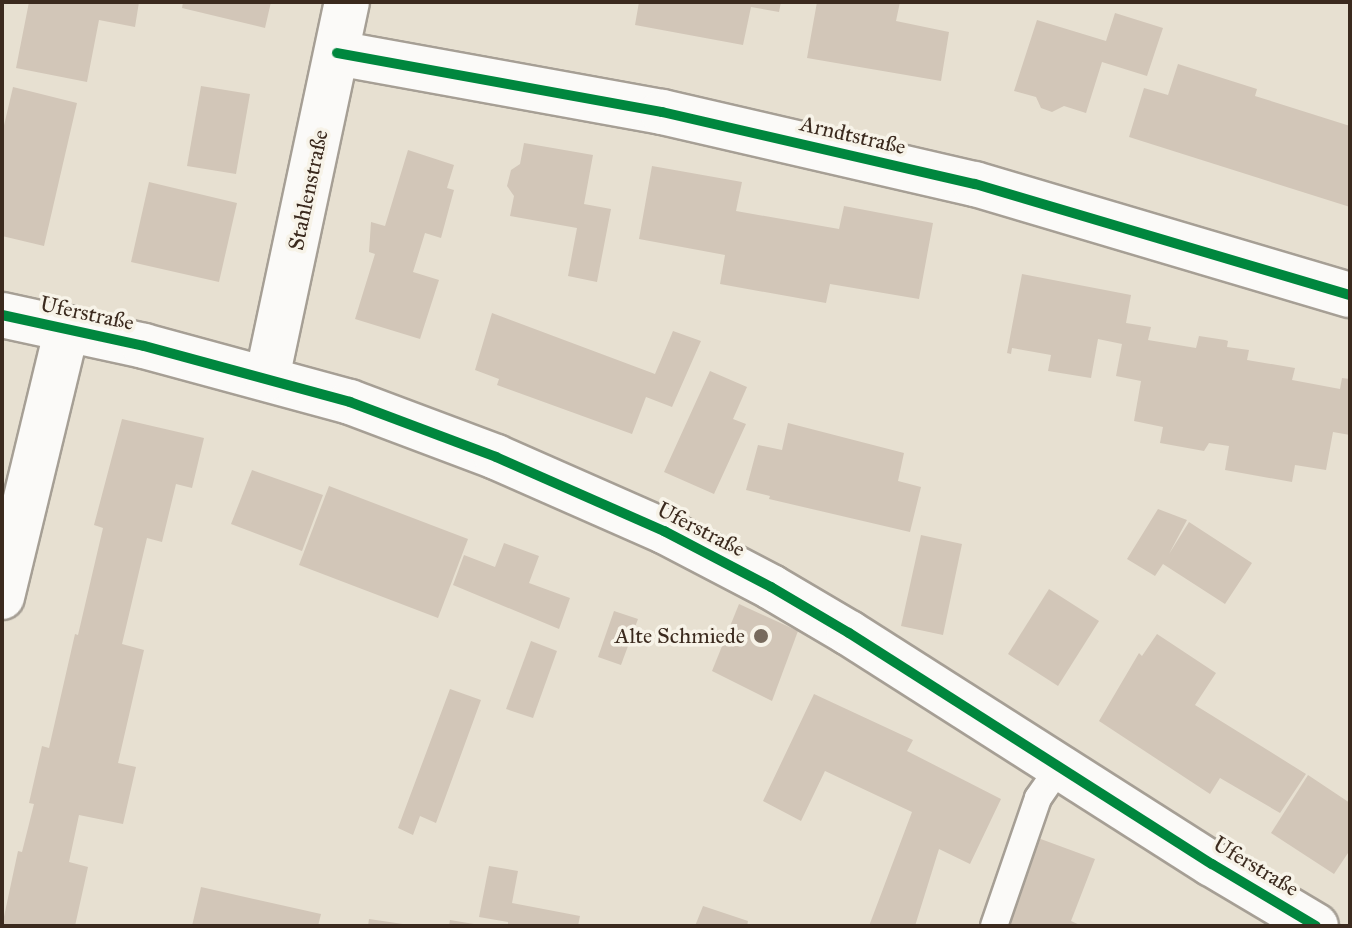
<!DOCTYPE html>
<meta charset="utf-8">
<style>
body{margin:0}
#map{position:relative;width:1352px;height:928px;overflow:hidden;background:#e7e0d1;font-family:"IM FELL Great Primer",serif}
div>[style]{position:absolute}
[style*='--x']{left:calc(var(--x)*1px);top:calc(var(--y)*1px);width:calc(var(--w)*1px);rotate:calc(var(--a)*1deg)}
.building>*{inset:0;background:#d2c6b8}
.roads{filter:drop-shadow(2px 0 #a69f95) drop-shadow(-2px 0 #a69f95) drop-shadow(0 2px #a69f95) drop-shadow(0 -2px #a69f95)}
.lane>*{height:26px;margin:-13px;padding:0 13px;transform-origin:13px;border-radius:13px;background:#fbfaf8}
.street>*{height:44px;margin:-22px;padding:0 22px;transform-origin:22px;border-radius:22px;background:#fbfaf8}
.cycleway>*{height:10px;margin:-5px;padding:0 5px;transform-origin:5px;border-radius:5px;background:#00873e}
.dots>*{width:22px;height:22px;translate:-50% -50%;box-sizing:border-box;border:4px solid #f7f3e8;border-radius:50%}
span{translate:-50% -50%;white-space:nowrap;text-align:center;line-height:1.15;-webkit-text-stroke:7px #f7f3e8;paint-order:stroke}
.street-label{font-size:22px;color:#3b2a1e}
.poi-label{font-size:22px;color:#3b2a1e}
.right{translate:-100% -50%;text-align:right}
.frame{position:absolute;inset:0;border:4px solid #3b2a1e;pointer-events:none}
</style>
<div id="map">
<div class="building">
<i style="clip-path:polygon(29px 2px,139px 2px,135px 27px,99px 20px,87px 82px,16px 68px)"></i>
<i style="clip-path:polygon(183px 2px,271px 2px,265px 28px,182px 8px)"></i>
<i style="clip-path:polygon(639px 2px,781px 2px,779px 12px,751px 7px,743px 45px,635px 25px)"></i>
<i style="clip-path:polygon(817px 2px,900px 2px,896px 21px,949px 32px,941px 81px,807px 58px)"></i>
<i style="clip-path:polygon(1115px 13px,1163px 28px,1147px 76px,1102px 62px,1086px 113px,1064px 106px,1052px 112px,1041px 108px,1036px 97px,1014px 91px,1037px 20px,1106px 41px)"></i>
<i style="clip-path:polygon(1178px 64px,1257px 89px,1255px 96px,1350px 126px,1350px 207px,1129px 137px,1144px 88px,1168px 95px)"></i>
<i style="clip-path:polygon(201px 86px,250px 94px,236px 174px,187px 166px)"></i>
<i style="clip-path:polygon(13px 87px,77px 103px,44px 246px,2px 236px,2px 134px)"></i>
<i style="clip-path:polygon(524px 143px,593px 155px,584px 204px,611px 209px,597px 282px,568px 276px,577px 228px,510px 216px,514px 196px,507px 186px,511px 170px,520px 164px)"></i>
<i style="clip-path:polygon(408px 150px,454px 165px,447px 188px,454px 190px,441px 238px,425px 233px,413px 272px,439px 280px,420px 339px,355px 319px,375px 254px,369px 252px,371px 222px,385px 226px)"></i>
<i style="clip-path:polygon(652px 166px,742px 182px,736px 211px,839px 229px,844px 206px,933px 223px,919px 299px,830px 284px,826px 303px,720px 284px,725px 255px,639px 239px)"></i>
<i style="clip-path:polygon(149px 182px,237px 203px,219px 282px,131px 262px)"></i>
<i style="clip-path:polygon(1022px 274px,1131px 295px,1126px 323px,1151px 327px,1148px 340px,1196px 348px,1199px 336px,1225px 340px,1228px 341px,1227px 347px,1249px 350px,1247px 360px,1295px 368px,1292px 380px,1340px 389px,1342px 378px,1350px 379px,1350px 435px,1333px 432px,1326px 470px,1295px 465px,1292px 482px,1225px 470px,1229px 446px,1209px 443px,1204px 451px,1160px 443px,1163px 427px,1134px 421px,1141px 381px,1116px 376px,1122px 344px,1098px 339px,1091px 378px,1048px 371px,1051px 355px,1012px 348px,1011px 354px,1007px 353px)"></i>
<i style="clip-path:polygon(492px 313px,655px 374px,673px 331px,701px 341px,672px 407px,646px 397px,632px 434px,497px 385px,499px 379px,475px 370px)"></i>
<i style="clip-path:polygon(710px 371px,747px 387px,733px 419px,746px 424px,714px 494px,664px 472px)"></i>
<i style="clip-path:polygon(122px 419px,204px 438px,192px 488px,176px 484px,162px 542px,147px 538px,122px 644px,144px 650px,118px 763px,136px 767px,123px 824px,79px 815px,69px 862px,88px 867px,75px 926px,2px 926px,18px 851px,22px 852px,34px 804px,29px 803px,42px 746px,49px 748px,75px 634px,78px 635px,103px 528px,94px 525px)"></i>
<i style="clip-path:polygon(788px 423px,904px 453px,898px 481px,921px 487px,910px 532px,769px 499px,770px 496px,746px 490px,758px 445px,782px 450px)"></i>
<i style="clip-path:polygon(252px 470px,323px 495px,302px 551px,231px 524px)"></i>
<i style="clip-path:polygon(329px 486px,468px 539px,438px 618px,299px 565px)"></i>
<i style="clip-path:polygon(1158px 509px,1187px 520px,1169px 554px,1189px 522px,1252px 563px,1225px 604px,1163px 564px,1155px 576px,1127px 559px)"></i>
<i style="clip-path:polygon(921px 535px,962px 544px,943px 635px,901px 626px)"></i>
<i style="clip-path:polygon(504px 543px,539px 556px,529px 583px,570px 598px,559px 629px,453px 585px,464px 555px,495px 567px)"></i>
<i style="clip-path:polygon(1049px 589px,1099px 621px,1058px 686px,1008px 654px)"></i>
<i style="clip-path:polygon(739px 604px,798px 631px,772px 701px,712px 671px)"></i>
<i style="clip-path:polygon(614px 611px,638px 619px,621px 665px,598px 657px)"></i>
<i style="clip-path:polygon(1157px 634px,1216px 673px,1195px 705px,1306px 774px,1280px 813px,1220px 778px,1210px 794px,1099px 721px,1139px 653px,1142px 656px)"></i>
<i style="clip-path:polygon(531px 641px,557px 651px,533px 718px,506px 709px)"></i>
<i style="clip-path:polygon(450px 689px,481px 700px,436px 823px,420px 816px,413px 835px,398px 828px)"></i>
<i style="clip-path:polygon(814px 694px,913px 740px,907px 751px,1001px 799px,970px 864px,939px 849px,915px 926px,869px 926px,912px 812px,825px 771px,801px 821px,763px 801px)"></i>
<i style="clip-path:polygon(1308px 775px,1350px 803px,1350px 850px,1334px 874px,1271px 833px)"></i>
<i style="clip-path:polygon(1038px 838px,1095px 859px,1071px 921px,1082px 926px,1005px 926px)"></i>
<i style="clip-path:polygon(489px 866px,518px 871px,512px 903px,580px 916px,578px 926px,508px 926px,508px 922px,479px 917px)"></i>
<i style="clip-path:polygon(201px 887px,321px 914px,318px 926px,192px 926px)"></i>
<i style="clip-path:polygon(703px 906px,748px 921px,747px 926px,695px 926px)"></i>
<i style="clip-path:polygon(369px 919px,403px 924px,402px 926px,368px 926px)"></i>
<i style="clip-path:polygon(450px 920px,474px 924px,473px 926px,449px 926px)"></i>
</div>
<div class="roads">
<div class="lane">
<i style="--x:994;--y:926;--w:135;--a:-71"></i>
<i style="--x:1038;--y:798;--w:38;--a:-55"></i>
</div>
<div class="street">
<i style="--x:337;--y:53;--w:330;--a:10.3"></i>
<i style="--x:662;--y:112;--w:321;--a:13"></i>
<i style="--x:975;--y:184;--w:391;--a:16.5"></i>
<i style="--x:2;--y:315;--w:145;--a:12.3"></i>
<i style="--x:144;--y:346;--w:213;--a:15.2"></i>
<i style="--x:350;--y:402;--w:156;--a:20.6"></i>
<i style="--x:496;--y:457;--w:184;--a:23.8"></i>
<i style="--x:664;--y:531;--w:121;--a:27.6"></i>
<i style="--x:771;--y:587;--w:91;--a:30.5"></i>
<i style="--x:849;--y:633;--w:430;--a:32.5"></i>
<i style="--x:1212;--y:864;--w:121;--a:30.8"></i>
<i style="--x:267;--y:378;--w:384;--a:-78"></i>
<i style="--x:2;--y:597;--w:277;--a:-76.4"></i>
</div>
</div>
<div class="cycleway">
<i style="--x:337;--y:53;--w:330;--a:10.3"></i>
<i style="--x:662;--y:112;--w:321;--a:13"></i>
<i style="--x:975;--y:184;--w:391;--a:16.5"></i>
<i style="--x:2;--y:315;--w:145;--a:12.3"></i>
<i style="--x:144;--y:346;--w:213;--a:15.2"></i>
<i style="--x:350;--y:402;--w:156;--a:20.6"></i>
<i style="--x:496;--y:457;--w:184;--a:23.8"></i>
<i style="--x:664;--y:531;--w:121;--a:27.6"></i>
<i style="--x:771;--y:587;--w:91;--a:30.5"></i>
<i style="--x:849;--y:633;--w:430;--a:32.5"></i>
<i style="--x:1212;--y:864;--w:121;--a:30.8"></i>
</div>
<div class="dots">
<i style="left:761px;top:636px;background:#776a5d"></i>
</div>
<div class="street-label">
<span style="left:853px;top:135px;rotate:13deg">Arndtstraße</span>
<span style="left:308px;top:190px;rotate:-78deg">Stahlenstraße</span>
<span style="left:87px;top:313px;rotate:12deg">Uferstraße</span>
<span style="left:701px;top:529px;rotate:27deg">Uferstraße</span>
<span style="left:1256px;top:866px;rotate:31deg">Uferstraße</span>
</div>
<div class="poi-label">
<span class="right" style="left:745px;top:636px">Alte Schmiede</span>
</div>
<div class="frame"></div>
</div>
